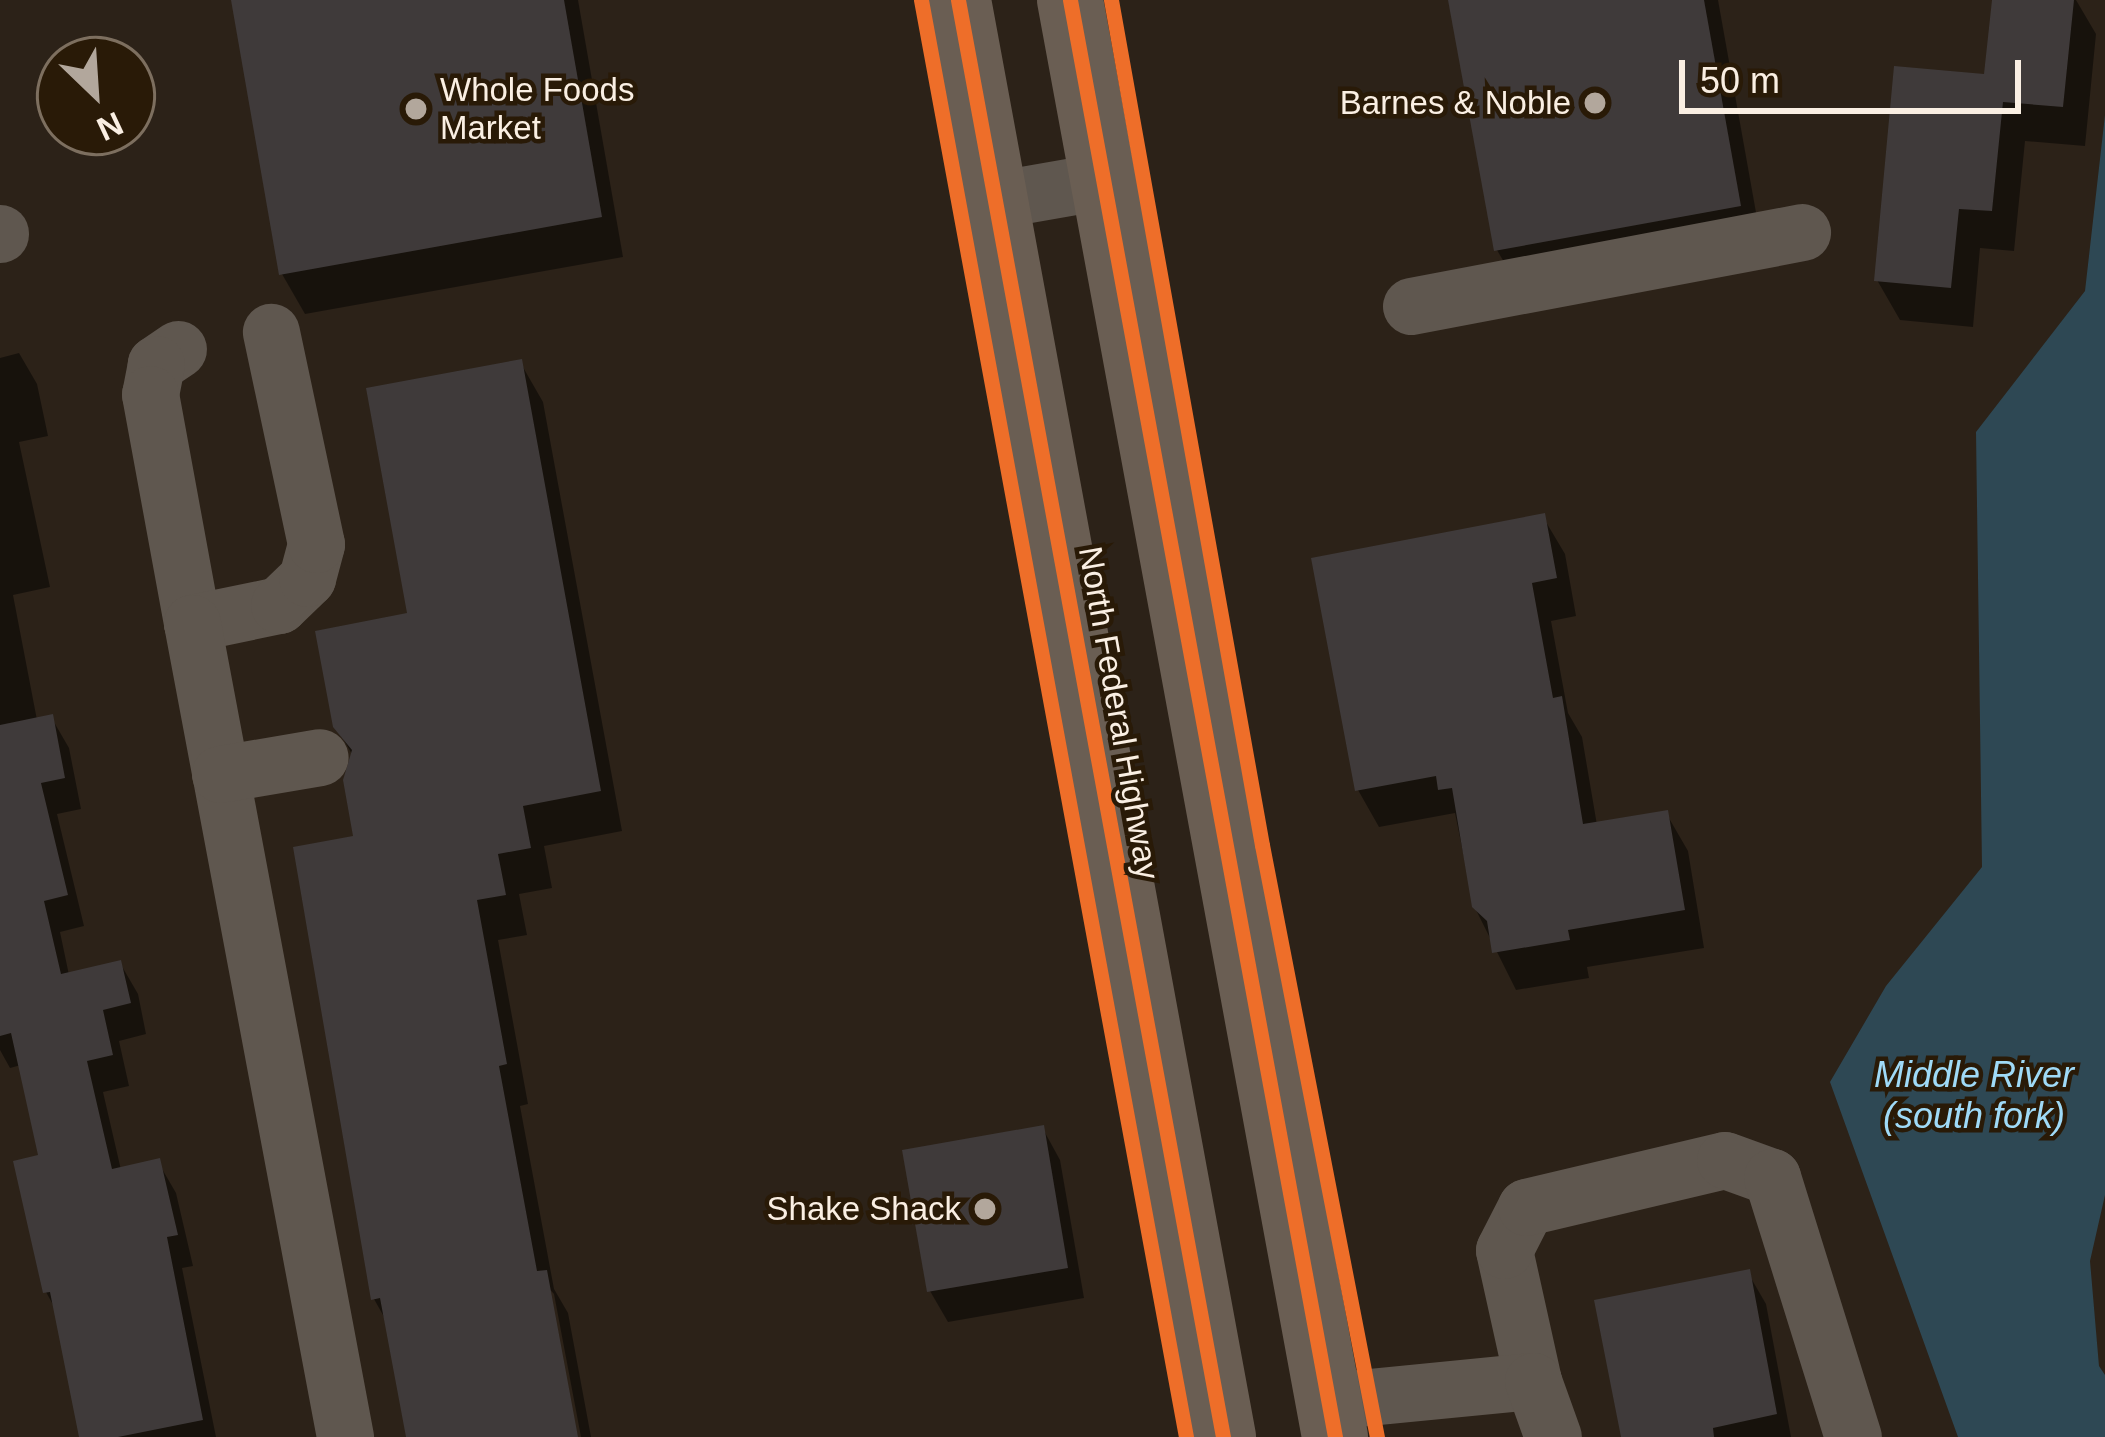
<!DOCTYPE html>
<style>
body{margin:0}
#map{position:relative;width:2105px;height:1437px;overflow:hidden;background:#2c2218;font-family:Helvetica,sans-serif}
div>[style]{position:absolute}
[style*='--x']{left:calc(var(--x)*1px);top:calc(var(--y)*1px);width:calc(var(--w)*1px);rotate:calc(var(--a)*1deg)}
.water>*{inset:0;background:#2e4854}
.shadow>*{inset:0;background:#0007}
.building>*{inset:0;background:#3f3a3a}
.minor>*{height:57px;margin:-28.5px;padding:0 28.5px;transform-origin:28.5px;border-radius:28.5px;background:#5f574f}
.major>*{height:66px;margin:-33px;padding:0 33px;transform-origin:33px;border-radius:33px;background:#6a5e53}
.cycleway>*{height:15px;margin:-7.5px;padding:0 7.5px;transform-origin:7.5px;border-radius:7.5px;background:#ee6e29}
.dots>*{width:33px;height:33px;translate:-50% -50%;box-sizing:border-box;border:6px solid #291a07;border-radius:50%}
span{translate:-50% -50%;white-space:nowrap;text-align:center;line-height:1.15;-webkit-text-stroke:9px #291a07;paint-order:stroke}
.poi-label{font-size:33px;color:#faefe3}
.left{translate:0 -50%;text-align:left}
.right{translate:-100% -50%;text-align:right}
.street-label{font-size:33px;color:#faefe3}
.water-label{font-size:36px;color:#9fdaf7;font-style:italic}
.north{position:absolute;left:36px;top:36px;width:120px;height:120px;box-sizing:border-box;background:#291a07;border:3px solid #7d6f5f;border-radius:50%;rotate:155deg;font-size:33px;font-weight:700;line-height:48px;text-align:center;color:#faefe3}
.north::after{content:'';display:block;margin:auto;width:42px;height:54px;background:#b2a79c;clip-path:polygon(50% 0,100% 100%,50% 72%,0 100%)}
.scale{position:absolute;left:1679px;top:60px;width:342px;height:54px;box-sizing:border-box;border:6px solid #faefe3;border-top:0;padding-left:15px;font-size:36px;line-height:42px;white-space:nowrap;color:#faefe3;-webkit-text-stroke:9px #291a07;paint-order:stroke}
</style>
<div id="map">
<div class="water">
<i style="clip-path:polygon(2105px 115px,2105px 1195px,2090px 1261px,2099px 1366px,2105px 1375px,2105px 1437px,1958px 1437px,1830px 1082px,1886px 986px,1982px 867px,1976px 432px,2085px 291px)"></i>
</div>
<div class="shadow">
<i style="clip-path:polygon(234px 0,578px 0,623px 257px,305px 314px,282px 274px)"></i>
<i style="clip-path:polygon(1452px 0,1718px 0,1762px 246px,1520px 290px,1497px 250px)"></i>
<i style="clip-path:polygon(1995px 0,2076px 0,2096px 34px,2085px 146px,2025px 141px,2014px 251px,1980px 248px,1973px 327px,1900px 320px,1877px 280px,1987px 77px)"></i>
<i style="clip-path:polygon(19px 353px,37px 384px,48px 436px,19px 442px,50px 587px,13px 595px,37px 720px,51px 717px,69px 748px,81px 809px,57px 814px,84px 926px,60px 932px,69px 975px,120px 963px,138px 994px,146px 1034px,119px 1041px,129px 1086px,103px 1092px,121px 1170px,158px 1162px,176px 1193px,193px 1266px,182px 1268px,216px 1437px,82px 1437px,57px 1312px,46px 1292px,42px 1157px,21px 1065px,10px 1068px,0 1050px,0 358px)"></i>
<i style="clip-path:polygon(520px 362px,543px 402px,622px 831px,544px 846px,552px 888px,519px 894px,527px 935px,498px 940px,528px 1104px,520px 1106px,554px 1289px,568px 1313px,591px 1437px,581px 1437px,554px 1294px,547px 1286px,574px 1437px,409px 1437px,388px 1324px,374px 1299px,353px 756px,336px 726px,411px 616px)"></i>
<i style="clip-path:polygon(1543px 517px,1565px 554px,1576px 616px,1551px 621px,1568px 713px,1582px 737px,1597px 825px,1666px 813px,1688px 851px,1704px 948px,1587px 967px,1589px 978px,1516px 990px,1474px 906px,1455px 813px,1379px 827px,1358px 790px)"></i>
<i style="clip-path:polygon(1043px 1129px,1060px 1160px,1084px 1298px,948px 1322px,930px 1291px)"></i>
<i style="clip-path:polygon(1748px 1273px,1766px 1304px,1791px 1437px,1624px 1437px)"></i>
</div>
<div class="building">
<i style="clip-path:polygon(231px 0,564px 0,602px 217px,279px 275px)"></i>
<i style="clip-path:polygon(1448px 0,1704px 0,1741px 206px,1494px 251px)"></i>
<i style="clip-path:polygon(1992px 0,2074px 0,2063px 107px,2003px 102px,1992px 211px,1959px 209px,1951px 288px,1874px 281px,1894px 66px,1984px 74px)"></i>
<i style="clip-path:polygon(522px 359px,601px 791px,523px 806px,531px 848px,498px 854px,506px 895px,477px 900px,507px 1064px,499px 1066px,537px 1271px,547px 1270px,578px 1437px,406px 1437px,380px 1298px,371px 1300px,293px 847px,353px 836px,343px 780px,352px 750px,333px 727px,315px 631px,407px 613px,366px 388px)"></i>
<i style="clip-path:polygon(1545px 513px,1557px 578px,1532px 583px,1553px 698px,1562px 696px,1583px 824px,1668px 810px,1685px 910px,1568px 930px,1570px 940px,1492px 953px,1487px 921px,1472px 907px,1452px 788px,1438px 790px,1436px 776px,1355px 791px,1311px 558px)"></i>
<i style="clip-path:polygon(53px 714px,65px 778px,41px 783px,68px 895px,44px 901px,61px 974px,121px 960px,131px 1003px,103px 1010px,113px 1055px,87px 1061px,112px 1169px,160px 1158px,178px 1235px,167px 1237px,203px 1420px,118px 1437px,79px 1437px,50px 1292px,43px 1293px,13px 1161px,38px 1155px,11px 1033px,0 1036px,0 725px)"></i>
<i style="clip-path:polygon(1044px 1125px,1068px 1268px,927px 1292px,902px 1150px)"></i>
<i style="clip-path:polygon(1750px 1269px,1777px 1414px,1713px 1428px,1714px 1437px,1621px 1437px,1594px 1300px)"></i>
</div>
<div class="minor">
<i style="--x:994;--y:200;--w:111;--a:-9.9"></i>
<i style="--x:0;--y:233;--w:1;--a:90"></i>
<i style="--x:1411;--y:306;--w:398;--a:-10.7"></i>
<i style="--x:178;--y:349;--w:27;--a:146"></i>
<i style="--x:156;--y:364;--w:31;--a:101"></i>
<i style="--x:150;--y:394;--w:233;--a:79.6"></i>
<i style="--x:192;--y:623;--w:89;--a:-11.7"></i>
<i style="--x:279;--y:605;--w:39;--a:-44"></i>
<i style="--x:307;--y:578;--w:35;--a:-75"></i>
<i style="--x:316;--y:544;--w:217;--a:-102"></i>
<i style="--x:192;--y:623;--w:828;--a:79.35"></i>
<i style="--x:220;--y:774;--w:101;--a:-9.6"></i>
<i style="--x:1533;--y:1381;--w:134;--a:-102.5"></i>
<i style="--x:1504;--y:1250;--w:48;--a:-62.9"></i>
<i style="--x:1526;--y:1207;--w:204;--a:-13.3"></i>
<i style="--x:1725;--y:1160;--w:50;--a:19.9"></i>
<i style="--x:1772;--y:1177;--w:272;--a:72.7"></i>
<i style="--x:1328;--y:1401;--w:206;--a:-5.6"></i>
<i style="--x:1533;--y:1381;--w:59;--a:70.3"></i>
</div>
<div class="major">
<i style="--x:958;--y:0;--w:1461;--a:79.55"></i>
<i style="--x:1070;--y:0;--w:1461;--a:79.55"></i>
</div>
<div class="cycleway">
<i style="--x:921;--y:0;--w:1461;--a:79.55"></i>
<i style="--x:958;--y:0;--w:1461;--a:79.55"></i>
<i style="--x:1070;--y:0;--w:1461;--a:79.55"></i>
<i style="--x:1111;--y:0;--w:858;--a:79.87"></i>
<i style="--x:1262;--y:845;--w:603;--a:79.01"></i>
</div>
<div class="dots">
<i style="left:1595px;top:103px;background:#b2a79c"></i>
<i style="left:416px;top:109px;background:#b2a79c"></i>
<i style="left:985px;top:1209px;background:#b2a79c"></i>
</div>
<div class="poi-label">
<span class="left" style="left:440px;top:109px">Whole Foods<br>Market</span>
<span class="right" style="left:1571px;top:103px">Barnes &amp; Noble</span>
<span class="right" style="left:961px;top:1209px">Shake Shack</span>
</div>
<div class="street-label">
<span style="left:1119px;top:713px;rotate:80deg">North Federal Highway</span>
</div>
<div class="water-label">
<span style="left:1974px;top:1095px">Middle River<br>(south fork)</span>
</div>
<div class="north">N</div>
<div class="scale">50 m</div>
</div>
